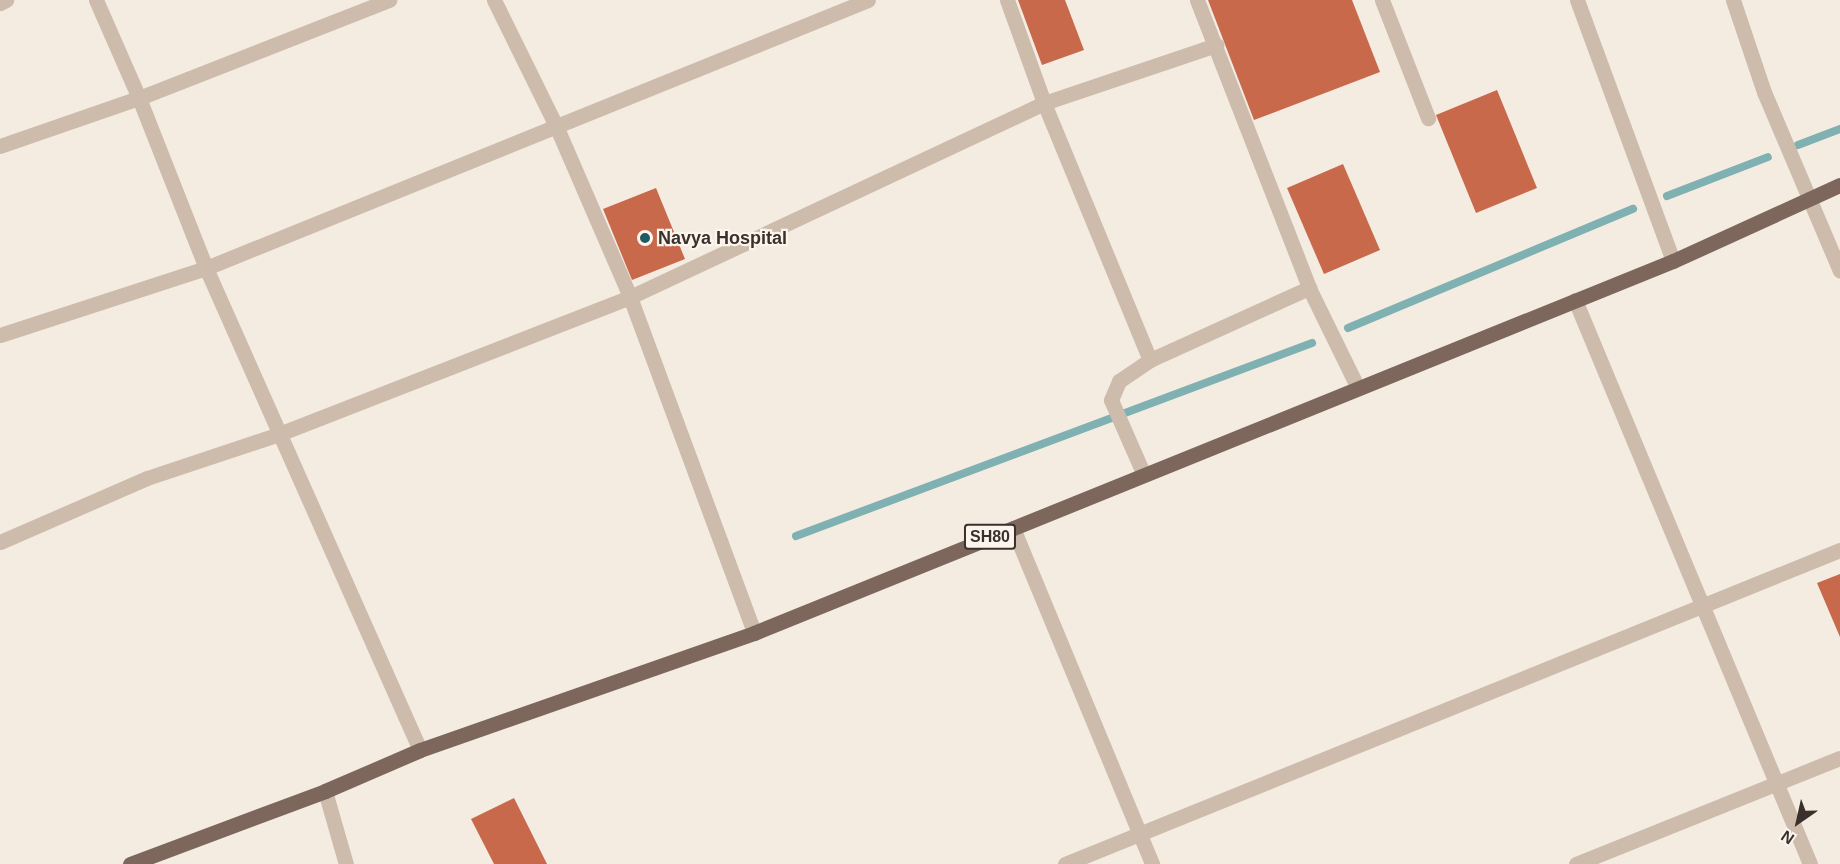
<!DOCTYPE html>
<style>
body{margin:0}
#map{position:relative;width:1840px;height:864px;overflow:hidden;background:#f4ebe1;font-family:Helvetica,sans-serif}
div>[style]{position:absolute}
[style*='--x']{left:calc(var(--x)*1px);top:calc(var(--y)*1px);width:calc(var(--w)*1px);rotate:calc(var(--a)*1deg)}
.stream>*{height:8px;margin:-4px;padding:0 4px;transform-origin:4px;border-radius:4px;background:#7fb0b2}
.building>*{inset:0;background:#c8694b}
.minor>*{height:15px;margin:-7.5px;padding:0 7.5px;transform-origin:7.5px;border-radius:7.5px;background:#cdbbac}
.major>*{height:15px;margin:-7.5px;padding:0 7.5px;transform-origin:7.5px;border-radius:7.5px;background:#7d675c}
.dots>*{width:16px;height:16px;translate:-50% -50%;box-sizing:border-box;border:3px solid #fbf5ee;border-radius:50%}
span{translate:-50% -50%;white-space:nowrap;text-align:center;line-height:1.15;-webkit-text-stroke:4.5px #fbf5ee;paint-order:stroke}
.shield-label span{padding:2px 4px;background:#fbf5ee;border:2px solid;border-radius:4px;-webkit-text-stroke-width:0}
.shield-label{font-size:16px;color:#3b302b;font-weight:700}
.poi-label{font-size:18px;color:#3b302b;font-weight:700}
.left{translate:0 -50%;text-align:left}
.north{position:absolute;left:1768px;top:792px;width:60px;height:60px;-webkit-text-stroke:4px #fbf5ee;paint-order:stroke;rotate:214deg;font-size:16px;font-weight:700;line-height:24px;text-align:center;color:#3b302b}
.north::after{content:'';display:block;margin:auto;width:21px;height:27px;background:#3b302b;clip-path:polygon(50% 0,100% 100%,50% 72%,0 100%)}
</style>
<div id="map">
<div class="stream">
<i style="--x:1798;--y:145;--w:45;--a:-20.9"></i>
<i style="--x:1667;--y:196;--w:108;--a:-21.1"></i>
<i style="--x:1348;--y:328;--w:309;--a:-22.7"></i>
<i style="--x:796;--y:536;--w:551;--a:-20.51"></i>
</div>
<div class="building">
<i style="clip-path:polygon(1018px 0,1065px 0,1084px 50px,1042px 65px)"></i>
<i style="clip-path:polygon(1208px 0,1352px 0,1380px 72px,1254px 120px)"></i>
<i style="clip-path:polygon(1497px 90px,1537px 188px,1476px 213px,1436px 115px)"></i>
<i style="clip-path:polygon(1343px 164px,1380px 250px,1324px 274px,1287px 188px)"></i>
<i style="clip-path:polygon(656px 188px,685px 259px,632px 280px,603px 209px)"></i>
<i style="clip-path:polygon(1840px 574px,1840px 637px,1817px 583px)"></i>
<i style="clip-path:polygon(514px 798px,547px 864px,494px 864px,471px 819px)"></i>
</div>
<div class="minor">
<i style="--x:96;--y:0;--w:107;--a:66.3"></i>
<i style="--x:139;--y:98;--w:183;--a:68.5"></i>
<i style="--x:206;--y:268;--w:527;--a:66.06"></i>
<i style="--x:494;--y:0;--w:143;--a:63.8"></i>
<i style="--x:557;--y:128;--w:184;--a:66.6"></i>
<i style="--x:630;--y:297;--w:358;--a:69.7"></i>
<i style="--x:1007;--y:0;--w:109;--a:70.2"></i>
<i style="--x:1044;--y:103;--w:278;--a:67.6"></i>
<i style="--x:1197;--y:0;--w:309;--a:68.7"></i>
<i style="--x:1309;--y:288;--w:111;--a:63.9"></i>
<i style="--x:1382;--y:0;--w:127;--a:68.7"></i>
<i style="--x:1577;--y:0;--w:278;--a:69.8"></i>
<i style="--x:1733;--y:0;--w:97;--a:71.4"></i>
<i style="--x:1764;--y:92;--w:194;--a:67"></i>
<i style="--x:0;--y:3;--w:7;--a:-27"></i>
<i style="--x:0;--y:146;--w:147;--a:-19.1"></i>
<i style="--x:139;--y:98;--w:269;--a:-21.4"></i>
<i style="--x:1575;--y:300;--w:611;--a:67.38"></i>
<i style="--x:0;--y:335;--w:217;--a:-18"></i>
<i style="--x:206;--y:268;--w:714;--a:-22.04"></i>
<i style="--x:1144;--y:475;--w:82;--a:-113.7"></i>
<i style="--x:1111;--y:400;--w:21;--a:-67"></i>
<i style="--x:1119;--y:381;--w:37;--a:-34"></i>
<i style="--x:1150;--y:360;--w:175;--a:-24.4"></i>
<i style="--x:1013;--y:528;--w:364;--a:67.5"></i>
<i style="--x:0;--y:542;--w:160;--a:-23.5"></i>
<i style="--x:147;--y:478;--w:139;--a:-18.4"></i>
<i style="--x:279;--y:434;--w:377;--a:-21.3"></i>
<i style="--x:630;--y:297;--w:457;--a:-25.1"></i>
<i style="--x:1044;--y:103;--w:182;--a:-18.6"></i>
<i style="--x:325;--y:791;--w:76;--a:74"></i>
<i style="--x:1065;--y:864;--w:836;--a:-22.06"></i>
<i style="--x:1576;--y:864;--w:284;--a:-21.9"></i>
</div>
<div class="major">
<i style="--x:130;--y:864;--w:208;--a:-20.5"></i>
<i style="--x:325;--y:791;--w:103;--a:-23.3"></i>
<i style="--x:420;--y:750;--w:354;--a:-19.3"></i>
<i style="--x:754;--y:633;--w:991;--a:-22.04"></i>
<i style="--x:1673;--y:261;--w:183;--a:-24.5"></i>
</div>
<div class="dots">
<i style="left:645px;top:238px;background:#1f5a5e"></i>
</div>
<div class="shield-label">
<span style="left:990px;top:537px">SH80</span>
</div>
<div class="poi-label">
<span class="left" style="left:658px;top:238px">Navya Hospital</span>
</div>
<div class="north">N</div>
</div>
